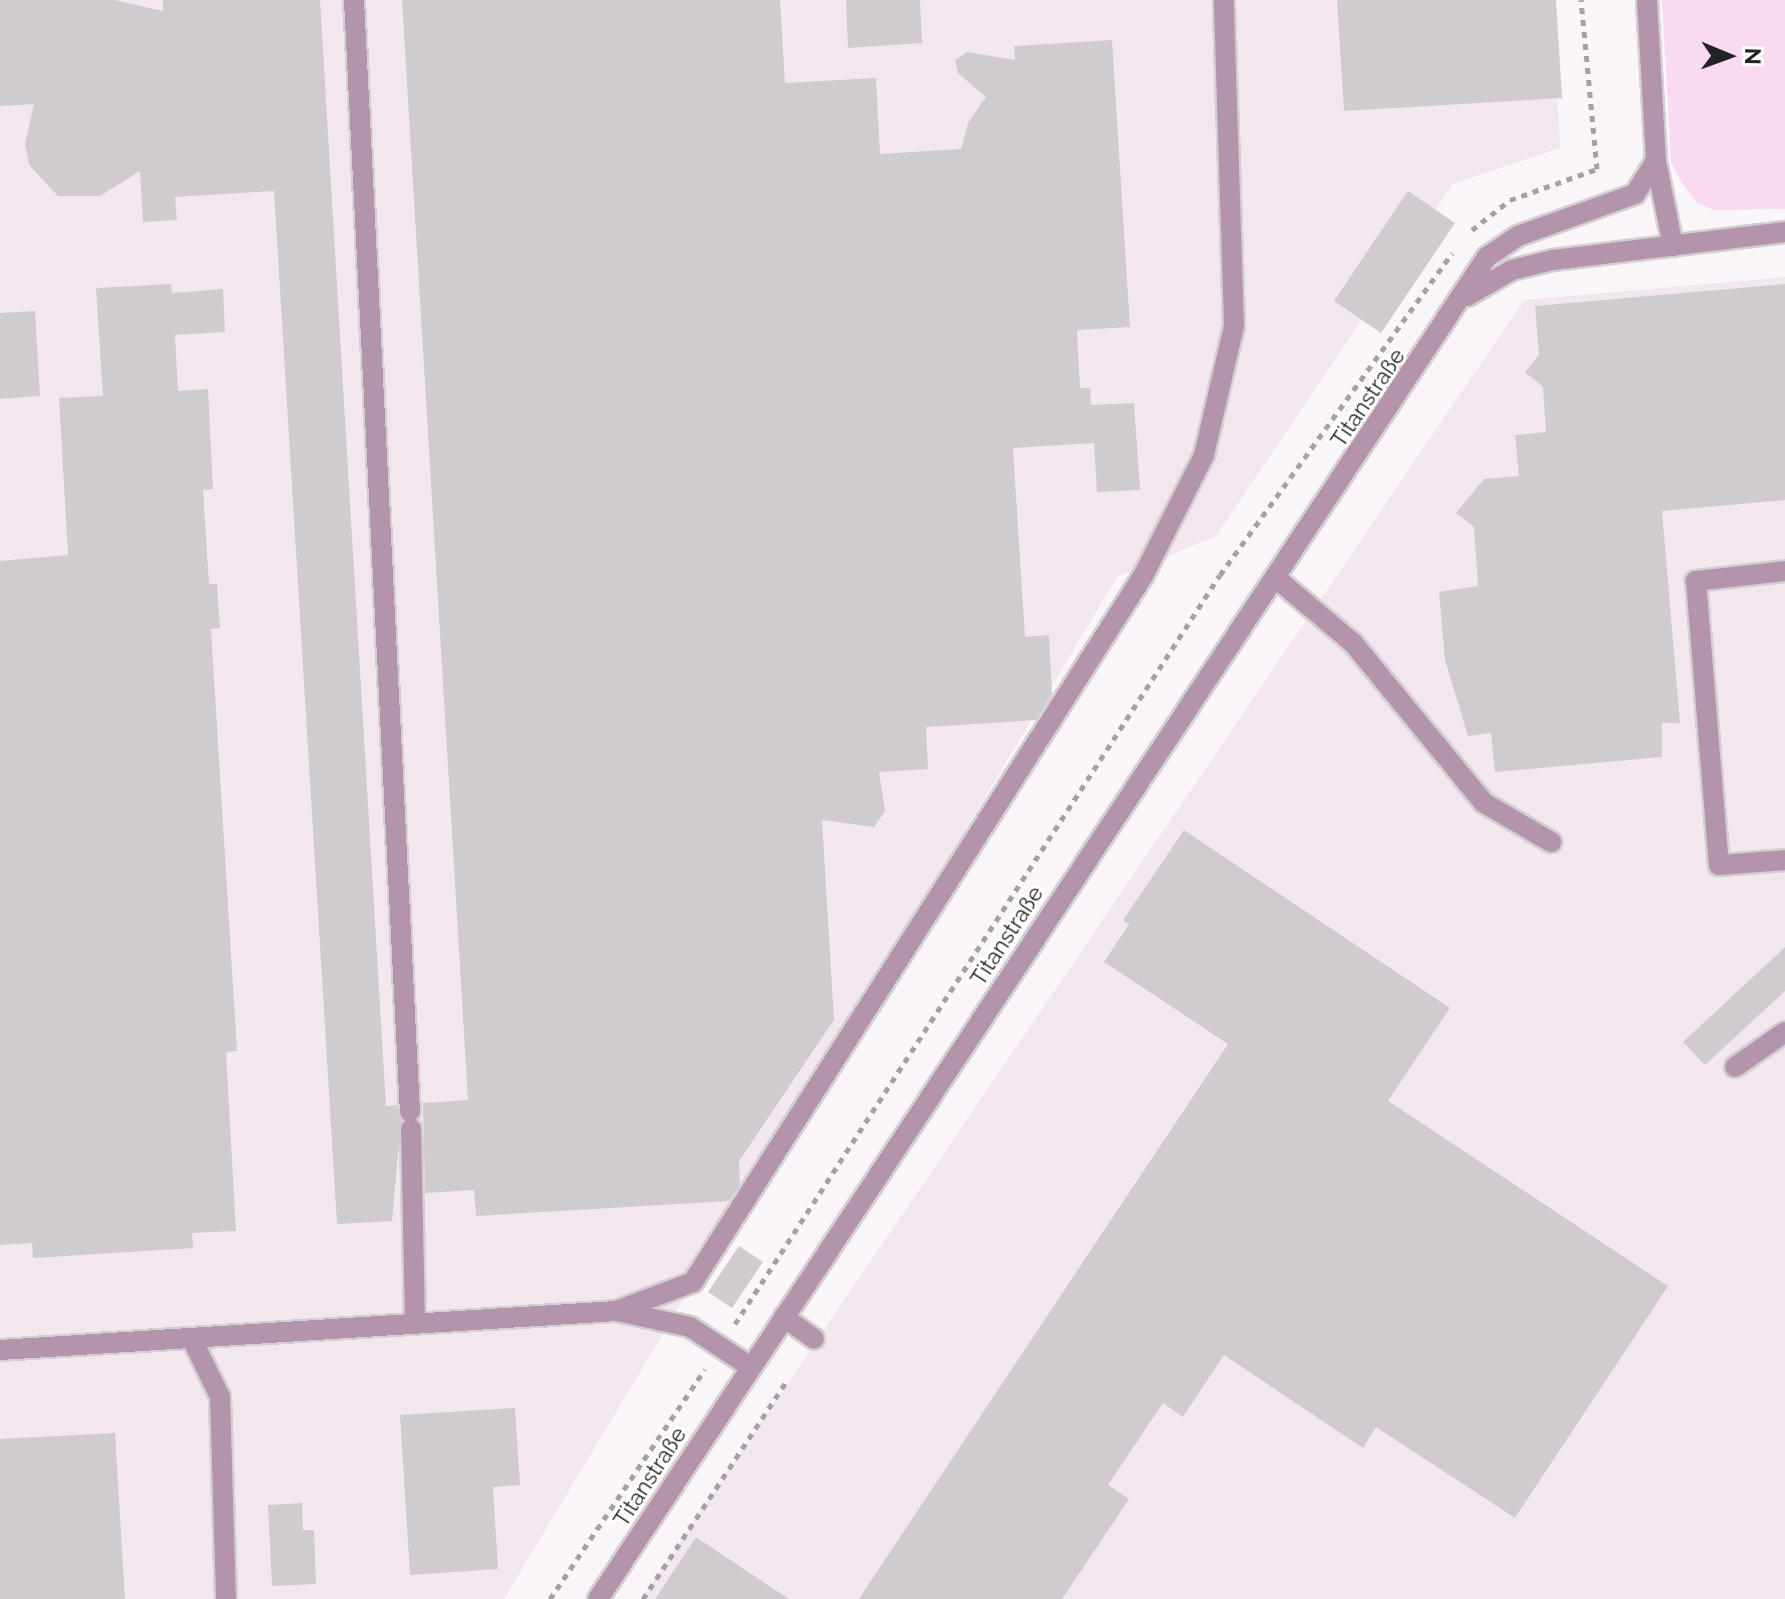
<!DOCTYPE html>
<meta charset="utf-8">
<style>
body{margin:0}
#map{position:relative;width:1785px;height:1599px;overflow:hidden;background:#faf5f9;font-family:Raleway,sans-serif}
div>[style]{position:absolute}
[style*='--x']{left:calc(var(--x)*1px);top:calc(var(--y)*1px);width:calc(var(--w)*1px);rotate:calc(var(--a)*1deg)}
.built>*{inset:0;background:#f3e7ef}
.green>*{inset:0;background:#f9dbf0}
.building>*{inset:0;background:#d0cbce}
.path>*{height:5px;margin-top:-2.5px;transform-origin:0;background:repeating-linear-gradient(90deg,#a4a0a3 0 6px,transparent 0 12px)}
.roads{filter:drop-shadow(2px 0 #d3cfd3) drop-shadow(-2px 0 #d3cfd3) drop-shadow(0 2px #d3cfd3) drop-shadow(0 -2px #d3cfd3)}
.service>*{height:20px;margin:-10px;padding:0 10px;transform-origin:10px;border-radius:10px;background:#b494aa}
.tertiary>*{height:20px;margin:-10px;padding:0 10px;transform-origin:10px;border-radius:10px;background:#b494aa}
span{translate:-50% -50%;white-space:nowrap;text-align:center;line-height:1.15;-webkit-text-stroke:6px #fff;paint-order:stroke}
.street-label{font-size:22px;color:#242224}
.north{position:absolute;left:1689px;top:16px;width:80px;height:80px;-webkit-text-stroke:6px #fff;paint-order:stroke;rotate:91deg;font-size:22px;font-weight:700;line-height:32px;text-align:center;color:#242224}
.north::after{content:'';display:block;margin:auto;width:28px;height:36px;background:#242224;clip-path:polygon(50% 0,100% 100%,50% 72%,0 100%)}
</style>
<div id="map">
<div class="built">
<i style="clip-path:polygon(0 0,1553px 0,1560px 148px,1453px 184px,1216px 536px,1117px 577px,504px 1599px,0 1599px)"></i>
<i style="clip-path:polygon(1785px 277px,1785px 1599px,641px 1599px,1524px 300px)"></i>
</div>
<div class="green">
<i style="clip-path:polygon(1662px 0,1785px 0,1785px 209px,1714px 210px,1696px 202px,1684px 186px,1671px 162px)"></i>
</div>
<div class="building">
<i style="clip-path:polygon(0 0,115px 0,163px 11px,163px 0,320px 0,386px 1106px,397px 1105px,401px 1121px,392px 1221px,337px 1224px,274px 191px,175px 197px,177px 220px,143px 222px,140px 171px,100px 196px,58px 196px,29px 165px,25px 144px,34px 104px,0 106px)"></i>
<i style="clip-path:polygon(402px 0,780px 0,785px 83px,876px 78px,880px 154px,961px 149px,968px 123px,986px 97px,958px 73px,955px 60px,967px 52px,1015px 60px,1014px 46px,1112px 40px,1130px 327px,1077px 330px,1080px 388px,1090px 388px,1091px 405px,1134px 403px,1140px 490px,1097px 492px,1094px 443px,1013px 448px,1025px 637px,1049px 635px,1052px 694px,1036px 720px,926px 727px,928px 769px,879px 772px,885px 811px,874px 827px,822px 820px,834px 1020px,739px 1161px,740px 1184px,729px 1201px,476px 1216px,474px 1190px,425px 1193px,423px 1103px,468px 1100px)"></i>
<i style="clip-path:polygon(846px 0,920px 0,922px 43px,848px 48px)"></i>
<i style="clip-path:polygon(1337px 0,1556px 0,1562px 98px,1344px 111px)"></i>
<i style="clip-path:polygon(1408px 191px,1455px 223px,1381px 333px,1334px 301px)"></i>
<i style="clip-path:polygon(171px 284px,172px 293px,223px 289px,225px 332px,175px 335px,178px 391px,208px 389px,213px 489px,203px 490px,209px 584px,217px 584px,220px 628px,211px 629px,237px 1051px,226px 1052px,236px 1231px,192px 1233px,193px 1248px,33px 1258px,32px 1243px,0 1245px,0 561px,68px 555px,59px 398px,103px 396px,96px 288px)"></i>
<i style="clip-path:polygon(1785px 284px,1785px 500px,1662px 511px,1680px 723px,1662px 723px,1662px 757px,1495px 772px,1491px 733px,1468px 736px,1445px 660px,1439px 592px,1478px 586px,1474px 527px,1456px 513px,1484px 479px,1519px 476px,1515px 435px,1546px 432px,1543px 387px,1525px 372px,1539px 355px,1535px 306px)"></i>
<i style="clip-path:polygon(35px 311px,40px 396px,0 399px,0 313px)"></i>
<i style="clip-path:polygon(1184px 830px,1450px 1008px,1388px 1101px,1668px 1286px,1515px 1518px,1376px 1427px,1363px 1448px,1224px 1355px,1183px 1417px,1163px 1403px,1108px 1485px,1129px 1499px,1062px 1599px,859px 1599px,1228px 1044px,1104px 962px,1129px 924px,1123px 920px)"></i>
<i style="clip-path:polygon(1785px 947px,1785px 991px,1705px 1065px,1683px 1042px)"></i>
<i style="clip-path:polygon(739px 1246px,763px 1262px,732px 1308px,708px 1292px)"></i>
<i style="clip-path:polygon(515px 1408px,520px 1485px,493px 1487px,498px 1569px,410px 1575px,400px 1415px)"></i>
<i style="clip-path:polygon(115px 1433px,125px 1599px,0 1599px,0 1439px)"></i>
<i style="clip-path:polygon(302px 1503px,303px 1530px,314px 1530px,316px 1584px,272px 1586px,268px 1505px)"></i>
<i style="clip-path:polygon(696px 1537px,789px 1599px,655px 1599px)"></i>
</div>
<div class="path">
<i style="--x:1472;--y:230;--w:48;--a:-38.3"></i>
<i style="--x:1510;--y:200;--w:92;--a:-19.6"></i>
<i style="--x:1597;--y:169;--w:170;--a:-95.4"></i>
<i style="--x:735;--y:1324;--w:892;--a:-57.08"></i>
<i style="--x:1220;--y:575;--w:397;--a:-54.2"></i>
<i style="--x:550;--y:1599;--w:277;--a:-56"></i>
<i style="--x:643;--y:1599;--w:260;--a:-56.6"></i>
</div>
<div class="roads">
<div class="service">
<i style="--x:354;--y:0;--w:1113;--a:87.12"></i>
<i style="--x:1785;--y:571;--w:90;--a:173.6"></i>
<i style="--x:1696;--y:581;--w:285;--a:85.4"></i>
<i style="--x:1719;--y:865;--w:66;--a:-4.3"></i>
<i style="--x:1276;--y:578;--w:101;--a:40.2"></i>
<i style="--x:1353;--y:643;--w:207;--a:50.7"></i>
<i style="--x:1484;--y:803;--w:78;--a:30.2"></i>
<i style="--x:1735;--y:1067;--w:61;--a:-35"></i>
<i style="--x:411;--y:1129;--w:195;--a:88.8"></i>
<i style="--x:617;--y:1311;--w:75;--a:12.4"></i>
<i style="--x:690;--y:1327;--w:73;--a:33.3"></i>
<i style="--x:784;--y:1317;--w:37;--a:36"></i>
<i style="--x:192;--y:1339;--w:64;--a:64.2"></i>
<i style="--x:220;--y:1397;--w:202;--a:88.3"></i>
<i style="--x:0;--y:1350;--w:617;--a:-3.62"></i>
<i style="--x:616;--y:1311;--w:82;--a:-20.6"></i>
<i style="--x:693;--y:1282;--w:837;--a:-57.49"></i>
<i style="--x:1143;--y:576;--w:136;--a:-63.2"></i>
<i style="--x:1204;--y:455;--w:132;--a:-76.9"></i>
<i style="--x:1234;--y:326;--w:326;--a:-91.8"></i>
</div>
<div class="tertiary">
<i style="--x:1647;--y:0;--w:161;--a:86.8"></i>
<i style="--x:1656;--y:161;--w:87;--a:78.7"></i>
<i style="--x:1467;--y:296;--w:52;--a:-30"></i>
<i style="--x:1512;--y:270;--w:42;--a:-13.7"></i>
<i style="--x:1553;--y:260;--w:234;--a:-6.9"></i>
<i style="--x:598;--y:1599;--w:1610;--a:-56.48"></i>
<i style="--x:1487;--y:257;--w:37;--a:-34"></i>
<i style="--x:1518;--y:236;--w:124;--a:-19.7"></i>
<i style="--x:1635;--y:194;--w:39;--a:-58"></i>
</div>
</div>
<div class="street-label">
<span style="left:1368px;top:398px;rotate:-56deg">Titanstraße</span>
<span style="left:1007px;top:936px;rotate:-57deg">Titanstraße</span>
<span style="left:650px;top:1477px;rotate:-57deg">Titanstraße</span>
</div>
<div class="north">N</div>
</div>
